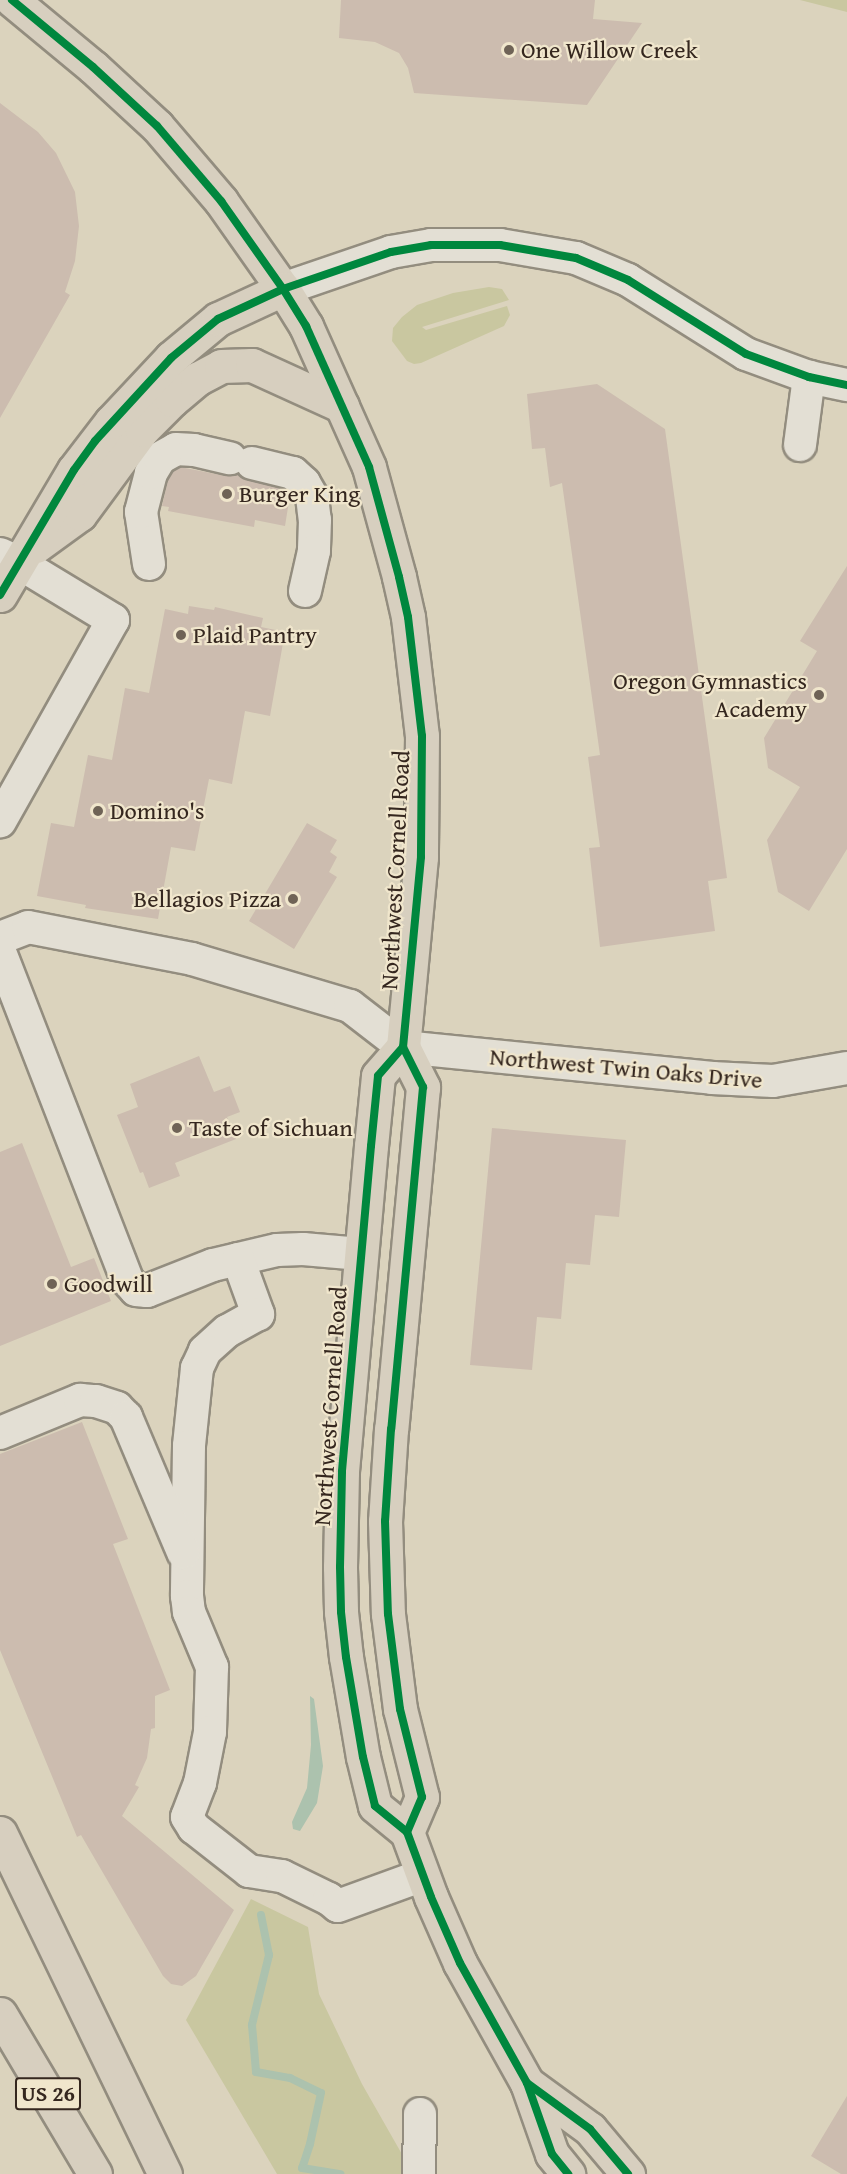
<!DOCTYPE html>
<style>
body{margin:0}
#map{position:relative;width:847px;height:2174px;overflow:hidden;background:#dbd3bd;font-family:"Gentium Book Plus",serif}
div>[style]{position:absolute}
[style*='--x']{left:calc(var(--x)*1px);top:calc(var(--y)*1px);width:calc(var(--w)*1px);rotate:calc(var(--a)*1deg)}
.green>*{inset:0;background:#c9c7a0}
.water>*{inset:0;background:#acc2ae}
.stream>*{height:8px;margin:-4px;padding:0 4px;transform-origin:4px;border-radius:4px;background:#acc2ae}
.building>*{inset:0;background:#ccbcaf}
.roads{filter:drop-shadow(2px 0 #938d7f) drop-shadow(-2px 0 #938d7f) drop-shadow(0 2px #938d7f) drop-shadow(0 -2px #938d7f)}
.minor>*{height:32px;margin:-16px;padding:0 16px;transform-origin:16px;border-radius:16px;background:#e3dfd4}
.major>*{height:33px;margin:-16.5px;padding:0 16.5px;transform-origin:16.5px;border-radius:16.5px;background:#d7cfbf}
.highway>*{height:33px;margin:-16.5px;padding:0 16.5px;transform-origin:16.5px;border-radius:16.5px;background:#d7cfbf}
.cycleway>*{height:8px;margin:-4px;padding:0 4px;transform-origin:4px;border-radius:4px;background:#00873e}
.dots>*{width:16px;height:16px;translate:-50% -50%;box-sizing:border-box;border:3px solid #f0e6cc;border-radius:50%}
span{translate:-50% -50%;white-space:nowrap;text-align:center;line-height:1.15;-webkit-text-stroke:4.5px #f0e6cc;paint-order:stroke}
.shield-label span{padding:2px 4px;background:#f0e6cc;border:2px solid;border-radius:4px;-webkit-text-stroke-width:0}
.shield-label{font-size:22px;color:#35271f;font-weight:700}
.poi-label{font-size:24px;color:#35271f}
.left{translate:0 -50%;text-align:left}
.right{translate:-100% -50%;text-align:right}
.street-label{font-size:24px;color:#35271f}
</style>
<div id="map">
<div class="green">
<i style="clip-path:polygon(800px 0,847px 0,847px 12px)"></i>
<i style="clip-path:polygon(489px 287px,502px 289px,509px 300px,422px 327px,426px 330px,507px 306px,510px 315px,504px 326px,421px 363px,414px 364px,407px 361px,392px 341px,393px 328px,402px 317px,417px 305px,453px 293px)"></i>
<i style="clip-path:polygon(251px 1899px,308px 1927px,319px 1994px,362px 2084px,403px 2156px,402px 2174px,277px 2174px,186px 2020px)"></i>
</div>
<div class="water">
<i style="clip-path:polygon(310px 1696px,314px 1699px,323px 1766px,317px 1803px,300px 1831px,293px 1829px,292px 1822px,307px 1788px,311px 1745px)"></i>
</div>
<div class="stream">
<i style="--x:261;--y:1915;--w:41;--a:78.7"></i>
<i style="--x:269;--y:1955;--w:72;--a:103.7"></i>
<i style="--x:252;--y:2025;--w:47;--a:85.1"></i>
<i style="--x:256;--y:2072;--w:35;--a:10"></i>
<i style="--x:290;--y:2078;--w:34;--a:26"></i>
<i style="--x:321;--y:2093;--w:52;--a:102.2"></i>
<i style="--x:310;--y:2144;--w:25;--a:108"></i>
<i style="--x:302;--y:2168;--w:39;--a:9"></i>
</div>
<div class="building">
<i style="clip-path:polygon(341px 0,595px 0,593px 19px,642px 23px,587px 105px,414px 93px,408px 68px,399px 53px,375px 42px,339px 38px)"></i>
<i style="clip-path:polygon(0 103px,38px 132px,56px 153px,75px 192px,79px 226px,75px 261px,65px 292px,70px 295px,0 418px)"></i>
<i style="clip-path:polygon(597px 384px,665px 429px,727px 878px,708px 881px,715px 931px,600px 947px,589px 848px,600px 847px,588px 757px,600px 755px,562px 483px,550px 487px,545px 448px,532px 449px,527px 394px)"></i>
<i style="clip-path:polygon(180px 467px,226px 476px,238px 474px,248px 480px,284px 489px,290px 495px,285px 526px,255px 520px,254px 527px,168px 511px,169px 507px,162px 506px,168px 480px,173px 471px)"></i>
<i style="clip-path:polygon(847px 566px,847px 849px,809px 911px,778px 892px,767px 840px,800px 787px,768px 768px,764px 738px,817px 651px,800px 641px)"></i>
<i style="clip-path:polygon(189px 606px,214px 610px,215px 607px,263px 618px,261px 627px,285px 632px,270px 716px,245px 711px,232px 784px,209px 779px,195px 851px,171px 847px,158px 919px,85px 908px,86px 905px,37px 896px,51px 823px,74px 827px,88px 755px,112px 760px,125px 688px,149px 693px,165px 609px,188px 614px)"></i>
<i style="clip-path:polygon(307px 823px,337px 840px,330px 852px,337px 857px,329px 872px,337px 877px,294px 949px,249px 921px)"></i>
<i style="clip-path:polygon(199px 1056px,214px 1092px,230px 1086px,240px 1112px,227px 1117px,236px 1139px,175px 1163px,180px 1176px,149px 1188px,143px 1172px,140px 1173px,117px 1115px,138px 1107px,130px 1084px)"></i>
<i style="clip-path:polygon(492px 1128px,626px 1140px,619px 1217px,595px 1215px,590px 1265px,566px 1263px,561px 1319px,537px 1317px,532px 1370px,470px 1365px)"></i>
<i style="clip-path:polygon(22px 1143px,71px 1267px,94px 1258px,111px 1301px,0 1346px,0 1152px)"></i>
<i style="clip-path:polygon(82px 1422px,128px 1539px,113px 1544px,170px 1690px,155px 1696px,155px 1728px,151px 1729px,147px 1758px,135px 1785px,139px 1787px,122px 1816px,234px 1910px,196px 1976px,182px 1986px,171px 1984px,163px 1976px,81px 1835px,77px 1837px,0 1650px,0 1454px)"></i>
<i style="clip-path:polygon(847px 2096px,847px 2174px,841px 2174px,811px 2156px)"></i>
</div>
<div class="roads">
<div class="minor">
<i style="--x:283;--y:289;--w:114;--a:-18.9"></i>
<i style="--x:391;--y:252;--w:41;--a:-9.9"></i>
<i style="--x:431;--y:245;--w:69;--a:0"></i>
<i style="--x:500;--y:245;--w:77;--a:9.7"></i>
<i style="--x:576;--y:258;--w:56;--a:22.9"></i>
<i style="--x:628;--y:280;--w:139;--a:32.1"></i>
<i style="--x:746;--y:354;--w:67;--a:20.1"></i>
<i style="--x:809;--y:377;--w:39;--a:12"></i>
<i style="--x:800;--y:445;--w:69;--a:-82.5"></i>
<i style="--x:252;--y:463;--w:42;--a:13.7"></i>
<i style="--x:293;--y:473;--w:15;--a:42"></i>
<i style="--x:304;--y:483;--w:16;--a:60"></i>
<i style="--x:312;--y:497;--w:23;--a:83"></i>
<i style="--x:315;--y:520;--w:31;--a:92"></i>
<i style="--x:314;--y:551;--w:41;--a:102.7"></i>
<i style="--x:0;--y:554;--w:21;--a:25"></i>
<i style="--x:19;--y:563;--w:110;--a:31.2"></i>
<i style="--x:113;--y:620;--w:231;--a:119.3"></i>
<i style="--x:149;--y:564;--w:53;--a:-98.7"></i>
<i style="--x:141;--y:512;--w:40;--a:-75.6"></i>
<i style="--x:151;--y:473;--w:17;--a:-59"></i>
<i style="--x:160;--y:458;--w:18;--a:-29"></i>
<i style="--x:176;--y:449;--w:18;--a:3"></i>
<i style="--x:194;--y:450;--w:37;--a:13"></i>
<i style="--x:0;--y:938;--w:30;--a:-21"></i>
<i style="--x:28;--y:927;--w:167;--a:11"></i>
<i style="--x:192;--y:959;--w:165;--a:16.6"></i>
<i style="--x:350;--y:1006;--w:67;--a:37.7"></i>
<i style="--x:403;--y:1047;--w:311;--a:5.7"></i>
<i style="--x:712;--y:1078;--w:61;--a:2.8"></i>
<i style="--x:773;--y:1081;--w:75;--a:-10"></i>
<i style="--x:0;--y:952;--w:352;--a:68.8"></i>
<i style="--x:127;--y:1280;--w:13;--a:48"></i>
<i style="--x:136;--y:1290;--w:11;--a:5"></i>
<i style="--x:147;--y:1291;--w:71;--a:-21.5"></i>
<i style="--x:213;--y:1265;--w:66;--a:-13.2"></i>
<i style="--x:277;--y:1250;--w:26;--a:-2"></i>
<i style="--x:303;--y:1249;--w:58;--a:4.9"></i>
<i style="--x:238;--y:1259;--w:59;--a:70"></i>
<i style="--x:258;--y:1314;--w:35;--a:151"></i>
<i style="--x:227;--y:1331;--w:30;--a:138"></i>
<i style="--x:205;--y:1351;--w:19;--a:115"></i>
<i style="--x:197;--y:1368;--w:78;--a:95.9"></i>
<i style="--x:189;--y:1446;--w:150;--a:90.8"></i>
<i style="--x:187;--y:1596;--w:16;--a:83"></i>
<i style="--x:189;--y:1612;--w:60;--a:67.3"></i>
<i style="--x:212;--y:1667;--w:65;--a:91.8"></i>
<i style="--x:210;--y:1732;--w:52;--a:101.1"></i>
<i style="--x:200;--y:1783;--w:36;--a:111"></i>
<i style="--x:187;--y:1817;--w:13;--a:58"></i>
<i style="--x:194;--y:1828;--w:70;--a:38"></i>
<i style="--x:249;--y:1871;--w:33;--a:9"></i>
<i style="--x:282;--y:1876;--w:52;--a:26.1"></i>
<i style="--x:329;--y:1899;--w:11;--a:38"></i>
<i style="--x:338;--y:1906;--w:90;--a:-20"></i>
<i style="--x:0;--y:1433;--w:87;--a:-22.4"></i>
<i style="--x:80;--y:1400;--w:16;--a:4"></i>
<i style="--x:96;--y:1401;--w:22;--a:18"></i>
<i style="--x:117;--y:1408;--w:13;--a:45"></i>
<i style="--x:126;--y:1417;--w:147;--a:67.1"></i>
<i style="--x:419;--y:2174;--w:60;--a:-89"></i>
</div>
<div class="major">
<i style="--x:12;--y:0;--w:105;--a:39.6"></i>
<i style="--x:93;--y:67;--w:87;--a:42.7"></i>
<i style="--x:157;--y:126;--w:99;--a:49.5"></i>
<i style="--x:221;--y:201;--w:108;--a:54.8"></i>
<i style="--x:283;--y:289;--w:44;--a:58.1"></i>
<i style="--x:306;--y:326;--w:154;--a:65.9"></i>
<i style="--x:369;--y:467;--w:114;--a:74.7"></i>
<i style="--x:399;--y:577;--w:41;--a:77.3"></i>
<i style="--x:408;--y:617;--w:120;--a:83.3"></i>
<i style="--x:422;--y:736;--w:121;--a:90.5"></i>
<i style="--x:421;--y:857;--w:191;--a:95.4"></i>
<i style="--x:403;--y:1047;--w:45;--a:63.4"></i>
<i style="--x:423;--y:1087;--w:343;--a:95.3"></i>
<i style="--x:391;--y:1429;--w:92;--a:93.7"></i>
<i style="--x:385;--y:1521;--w:93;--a:88.2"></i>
<i style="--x:388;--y:1614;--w:96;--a:82.8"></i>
<i style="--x:400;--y:1709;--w:91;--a:76"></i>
<i style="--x:422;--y:1797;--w:38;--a:113"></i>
<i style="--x:36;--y:546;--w:54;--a:-36"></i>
<i style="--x:80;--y:514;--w:104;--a:-53.6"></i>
<i style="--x:142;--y:430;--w:42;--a:-45"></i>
<i style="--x:172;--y:400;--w:33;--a:-40"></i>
<i style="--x:197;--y:379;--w:27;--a:-28"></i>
<i style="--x:221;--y:366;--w:31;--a:-2"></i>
<i style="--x:252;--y:365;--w:99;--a:24.5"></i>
<i style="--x:0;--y:595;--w:145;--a:-59.4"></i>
<i style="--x:74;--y:470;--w:61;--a:-52.4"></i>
<i style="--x:111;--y:422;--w:88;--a:-46.8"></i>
<i style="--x:171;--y:358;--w:61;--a:-39.7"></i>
<i style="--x:218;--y:319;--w:72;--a:-24.8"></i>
<i style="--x:403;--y:1047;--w:38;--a:131"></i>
<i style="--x:378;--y:1076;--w:70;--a:95.7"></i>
<i style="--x:371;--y:1146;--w:327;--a:95.1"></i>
<i style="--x:342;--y:1472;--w:95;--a:91.2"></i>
<i style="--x:340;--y:1567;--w:45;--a:88.7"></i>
<i style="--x:341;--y:1612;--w:45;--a:83.7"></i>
<i style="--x:346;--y:1657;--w:101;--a:80.4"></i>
<i style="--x:363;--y:1757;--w:50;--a:76.2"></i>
<i style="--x:375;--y:1806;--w:41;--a:39.1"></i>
<i style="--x:407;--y:1832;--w:69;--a:69.7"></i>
<i style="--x:431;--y:1897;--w:72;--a:66.3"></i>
<i style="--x:460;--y:1963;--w:137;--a:60.8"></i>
<i style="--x:527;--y:2083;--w:75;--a:70.6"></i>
<i style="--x:552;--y:2154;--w:26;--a:51"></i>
<i style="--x:527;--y:2083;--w:78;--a:36.1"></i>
<i style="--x:590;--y:2129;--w:59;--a:49.8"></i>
</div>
<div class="highway">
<i style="--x:0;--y:1833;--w:379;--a:64.2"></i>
<i style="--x:0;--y:2014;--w:186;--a:59.3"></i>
</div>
</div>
<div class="cycleway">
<i style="--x:12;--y:0;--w:105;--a:39.6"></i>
<i style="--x:93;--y:67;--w:87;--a:42.7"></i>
<i style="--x:157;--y:126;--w:99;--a:49.5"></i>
<i style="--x:221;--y:201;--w:108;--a:54.8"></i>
<i style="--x:283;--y:289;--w:44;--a:58.1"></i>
<i style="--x:306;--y:326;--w:154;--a:65.9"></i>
<i style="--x:369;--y:467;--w:114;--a:74.7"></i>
<i style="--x:399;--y:577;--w:41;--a:77.3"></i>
<i style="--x:408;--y:617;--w:120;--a:83.3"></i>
<i style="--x:422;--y:736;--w:121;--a:90.5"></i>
<i style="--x:421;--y:857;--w:191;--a:95.4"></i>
<i style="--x:403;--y:1047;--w:45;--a:63.4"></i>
<i style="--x:423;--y:1087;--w:343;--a:95.3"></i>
<i style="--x:391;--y:1429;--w:92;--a:93.7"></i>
<i style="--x:385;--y:1521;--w:93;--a:88.2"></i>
<i style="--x:388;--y:1614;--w:96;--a:82.8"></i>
<i style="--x:400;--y:1709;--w:91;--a:76"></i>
<i style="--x:422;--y:1797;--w:38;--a:113"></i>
<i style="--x:0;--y:595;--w:145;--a:-59.4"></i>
<i style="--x:74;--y:470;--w:36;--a:-54"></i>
<i style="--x:95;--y:441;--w:113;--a:-47.5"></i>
<i style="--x:171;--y:358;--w:61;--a:-39.7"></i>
<i style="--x:218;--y:319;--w:72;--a:-24.8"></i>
<i style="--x:283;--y:289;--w:114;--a:-18.9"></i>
<i style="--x:391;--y:252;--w:41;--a:-9.9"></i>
<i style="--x:431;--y:245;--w:69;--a:0"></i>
<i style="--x:500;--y:245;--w:77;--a:9.7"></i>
<i style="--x:576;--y:258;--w:56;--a:22.9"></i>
<i style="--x:628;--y:280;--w:139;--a:32.1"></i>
<i style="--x:746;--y:354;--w:67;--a:20.1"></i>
<i style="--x:809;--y:377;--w:39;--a:12"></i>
<i style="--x:403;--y:1047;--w:38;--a:131"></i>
<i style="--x:378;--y:1076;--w:70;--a:95.7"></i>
<i style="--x:371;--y:1146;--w:327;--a:95.1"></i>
<i style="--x:342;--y:1472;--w:95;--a:91.2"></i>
<i style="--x:340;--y:1567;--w:45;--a:88.7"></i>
<i style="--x:341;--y:1612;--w:45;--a:83.7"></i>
<i style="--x:346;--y:1657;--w:101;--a:80.4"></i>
<i style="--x:363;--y:1757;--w:50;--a:76.2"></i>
<i style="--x:375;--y:1806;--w:41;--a:39.1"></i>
<i style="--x:407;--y:1832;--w:69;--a:69.7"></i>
<i style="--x:431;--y:1897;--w:72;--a:66.3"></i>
<i style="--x:460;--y:1963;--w:137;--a:60.8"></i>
<i style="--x:527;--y:2083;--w:75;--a:70.6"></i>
<i style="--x:552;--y:2154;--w:26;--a:51"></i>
<i style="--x:527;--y:2083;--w:78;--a:36.1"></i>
<i style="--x:590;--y:2129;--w:59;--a:49.8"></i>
</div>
<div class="dots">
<i style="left:509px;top:50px;background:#6f6356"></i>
<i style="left:227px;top:494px;background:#6f6356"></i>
<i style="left:181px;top:635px;background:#6f6356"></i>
<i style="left:819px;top:695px;background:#6f6356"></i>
<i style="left:98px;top:811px;background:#6f6356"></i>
<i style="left:293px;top:899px;background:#6f6356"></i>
<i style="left:177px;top:1128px;background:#6f6356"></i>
<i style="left:52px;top:1284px;background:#6f6356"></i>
</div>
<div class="shield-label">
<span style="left:48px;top:2094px">US 26</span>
</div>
<div class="poi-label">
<span class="left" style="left:521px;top:50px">One Willow Creek</span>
<span class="left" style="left:239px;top:494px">Burger King</span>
<span class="left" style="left:193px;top:635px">Plaid Pantry</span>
<span class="right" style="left:807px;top:695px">Oregon Gymnastics<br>Academy</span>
<span class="left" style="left:110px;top:811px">Domino's</span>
<span class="right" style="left:281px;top:899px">Bellagios Pizza</span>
<span class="left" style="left:189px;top:1128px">Taste of Sichuan</span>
<span class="left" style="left:64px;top:1284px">Goodwill</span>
</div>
<div class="street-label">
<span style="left:395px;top:870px;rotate:-87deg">Northwest Cornell Road</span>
<span style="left:626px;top:1068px;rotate:5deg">Northwest Twin Oaks Drive</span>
<span style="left:330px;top:1406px;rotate:-86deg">Northwest Cornell Road</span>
</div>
</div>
